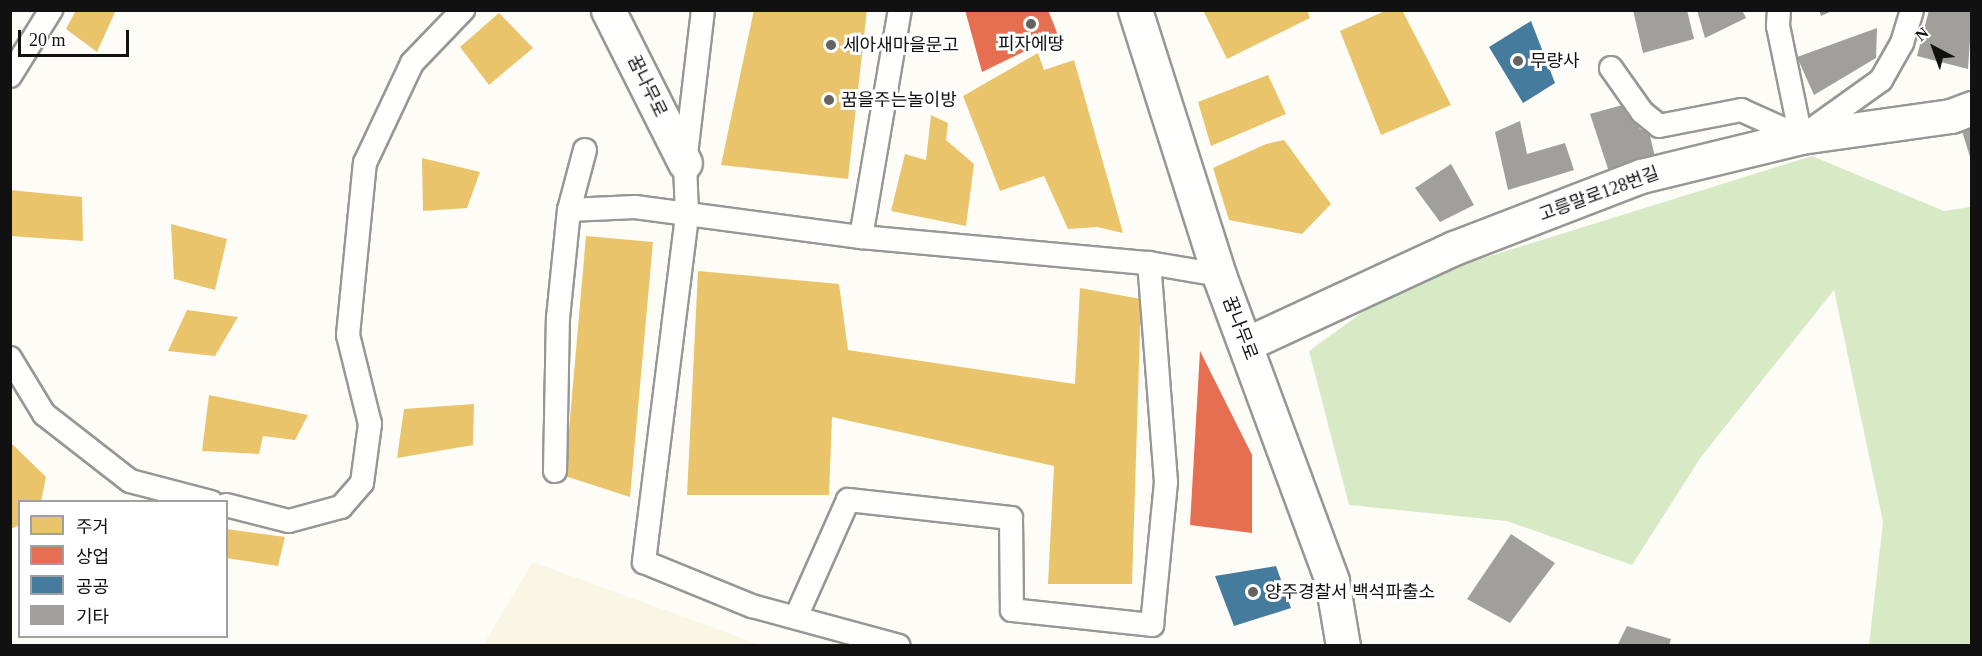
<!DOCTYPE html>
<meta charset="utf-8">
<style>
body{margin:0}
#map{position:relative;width:1982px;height:656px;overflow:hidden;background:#fdfcf7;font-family:"Times New Roman","Noto Sans KR",serif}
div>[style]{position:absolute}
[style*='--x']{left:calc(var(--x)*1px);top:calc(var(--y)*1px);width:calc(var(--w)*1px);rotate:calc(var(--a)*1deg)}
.farmland>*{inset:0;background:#f9f7e4}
.forest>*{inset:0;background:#d8eac5}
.homes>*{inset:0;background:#e9c46a}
.shops>*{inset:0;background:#e76f51}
.public>*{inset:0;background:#457b9d}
.building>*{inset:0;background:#a19f9c}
.roads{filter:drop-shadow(2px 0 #979795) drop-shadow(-2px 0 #979795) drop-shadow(0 2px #979795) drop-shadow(0 -2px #979795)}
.lane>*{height:22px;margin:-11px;padding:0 11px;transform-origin:11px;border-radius:11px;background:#fffffe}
.street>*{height:33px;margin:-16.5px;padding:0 16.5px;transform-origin:16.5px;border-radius:16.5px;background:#fffffe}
.dots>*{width:16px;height:16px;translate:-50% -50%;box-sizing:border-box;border:3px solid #fff;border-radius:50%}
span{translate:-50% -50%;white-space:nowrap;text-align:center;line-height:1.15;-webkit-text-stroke:6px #fff;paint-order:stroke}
.poi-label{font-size:18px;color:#111}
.left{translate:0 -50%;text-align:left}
.street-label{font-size:18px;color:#111}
.frame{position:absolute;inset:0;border:12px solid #111;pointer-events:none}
.legend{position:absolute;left:18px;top:500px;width:210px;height:138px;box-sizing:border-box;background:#fff;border:2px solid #a0a0a0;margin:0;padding:8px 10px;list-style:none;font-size:18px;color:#111}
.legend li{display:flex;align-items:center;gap:12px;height:30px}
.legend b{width:30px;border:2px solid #a0a0a0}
.north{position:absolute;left:1904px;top:18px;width:60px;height:60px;-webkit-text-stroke:4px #fff;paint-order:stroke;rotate:319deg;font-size:16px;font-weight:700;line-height:24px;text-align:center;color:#111}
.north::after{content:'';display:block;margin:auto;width:21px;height:27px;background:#111;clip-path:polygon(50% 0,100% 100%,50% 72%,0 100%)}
.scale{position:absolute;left:18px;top:30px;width:111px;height:27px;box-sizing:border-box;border:3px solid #111;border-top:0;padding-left:8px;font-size:18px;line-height:21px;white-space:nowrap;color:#111;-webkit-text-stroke:4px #fff;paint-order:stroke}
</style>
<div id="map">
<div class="farmland">
<i style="clip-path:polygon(533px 562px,761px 645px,483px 645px)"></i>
</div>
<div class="forest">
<i style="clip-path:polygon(1812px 156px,1944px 211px,1971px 207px,1971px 645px,1869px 645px,1883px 522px,1834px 290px,1701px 457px,1632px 565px,1507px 521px,1349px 505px,1309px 351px,1403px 283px)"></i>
</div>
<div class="homes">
<i style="clip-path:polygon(76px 10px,116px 10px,97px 52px,66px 29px)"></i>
<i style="clip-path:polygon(754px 10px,867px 10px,848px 179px,721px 165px)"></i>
<i style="clip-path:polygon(1203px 10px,1307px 10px,1310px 18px,1227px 59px)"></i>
<i style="clip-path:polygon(1387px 10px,1402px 10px,1451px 105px,1381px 135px,1340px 31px)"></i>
<i style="clip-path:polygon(499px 13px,533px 48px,489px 85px,460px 47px)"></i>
<i style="clip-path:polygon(1038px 53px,1044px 70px,1074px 60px,1123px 233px,1097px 227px,1068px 229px,1044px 176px,1000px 191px,963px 96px)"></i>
<i style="clip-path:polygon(1268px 75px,1286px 114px,1211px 146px,1198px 102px)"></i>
<i style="clip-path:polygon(931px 115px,948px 123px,946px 140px,974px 164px,966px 226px,891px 211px,905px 154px,926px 160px)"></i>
<i style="clip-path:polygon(1284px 140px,1331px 204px,1302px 234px,1229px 220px,1213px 168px,1266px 144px)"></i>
<i style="clip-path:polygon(422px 158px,480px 172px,467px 208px,423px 211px)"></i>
<i style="clip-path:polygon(10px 190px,82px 197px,83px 241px,10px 236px)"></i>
<i style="clip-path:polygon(171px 224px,227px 239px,215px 290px,174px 279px)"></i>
<i style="clip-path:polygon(586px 236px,653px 242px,630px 497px,565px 476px)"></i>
<i style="clip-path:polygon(698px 271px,839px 284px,848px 350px,1075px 384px,1080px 288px,1141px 299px,1132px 584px,1048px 584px,1054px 466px,832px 417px,829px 495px,687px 495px)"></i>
<i style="clip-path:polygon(187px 310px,238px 317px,215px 356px,168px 351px)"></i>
<i style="clip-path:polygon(209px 395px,308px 415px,295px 440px,263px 436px,259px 454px,202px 451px)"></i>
<i style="clip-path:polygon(474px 404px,473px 445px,397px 458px,404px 409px)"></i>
<i style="clip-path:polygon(10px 442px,46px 477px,41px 502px,20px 502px,20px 525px,10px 529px)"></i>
<i style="clip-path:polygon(226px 529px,285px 537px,278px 566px,226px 558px)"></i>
</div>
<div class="shops">
<i style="clip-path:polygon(965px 10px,1048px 10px,1058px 35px,982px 72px)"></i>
<i style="clip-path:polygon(1200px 351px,1252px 455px,1252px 533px,1190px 525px)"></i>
</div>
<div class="public">
<i style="clip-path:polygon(1531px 21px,1555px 83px,1523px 103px,1489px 47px)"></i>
<i style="clip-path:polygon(1276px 566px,1291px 608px,1234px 626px,1215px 576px)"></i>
</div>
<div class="building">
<i style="clip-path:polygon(1633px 10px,1687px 10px,1694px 39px,1643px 53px)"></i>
<i style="clip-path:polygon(1697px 10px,1742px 10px,1746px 18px,1705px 38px)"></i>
<i style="clip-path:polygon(1819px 10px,1834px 10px,1821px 16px)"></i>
<i style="clip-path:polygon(1929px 10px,1972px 10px,1968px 69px,1917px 56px)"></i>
<i style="clip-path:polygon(1877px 28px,1876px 58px,1814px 95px,1797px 57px)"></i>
<i style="clip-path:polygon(1626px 104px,1640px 129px,1649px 132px,1656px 161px,1610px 175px,1590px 114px)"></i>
<i style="clip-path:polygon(1520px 121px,1527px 154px,1565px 143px,1574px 170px,1508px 190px,1495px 132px)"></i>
<i style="clip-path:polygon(1972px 126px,1972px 160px,1971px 160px,1961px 128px)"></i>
<i style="clip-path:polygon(1451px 164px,1474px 205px,1440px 222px,1415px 188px)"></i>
<i style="clip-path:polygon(1511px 534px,1555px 563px,1510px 623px,1467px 599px)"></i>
<i style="clip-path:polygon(1627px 626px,1671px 639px,1669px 646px,1617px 646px)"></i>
</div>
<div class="roads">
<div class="lane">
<i style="--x:703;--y:10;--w:154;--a:96.7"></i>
<i style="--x:685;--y:163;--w:53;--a:87.8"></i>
<i style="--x:687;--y:216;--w:349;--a:97.1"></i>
<i style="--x:644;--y:562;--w:117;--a:22.2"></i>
<i style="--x:752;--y:606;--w:152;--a:15.2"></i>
<i style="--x:1779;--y:10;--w:16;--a:94"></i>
<i style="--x:1778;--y:26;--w:113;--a:78.3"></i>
<i style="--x:1611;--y:68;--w:54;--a:54.8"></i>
<i style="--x:1642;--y:112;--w:22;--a:39"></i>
<i style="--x:1659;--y:126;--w:84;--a:-11"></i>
<i style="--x:1741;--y:110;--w:66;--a:24.2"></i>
<i style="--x:10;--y:76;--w:78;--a:-58.2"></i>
<i style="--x:1807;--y:133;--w:91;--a:-35.6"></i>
<i style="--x:1881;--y:80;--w:43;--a:-60.4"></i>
<i style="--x:1902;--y:43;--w:34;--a:-73"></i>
<i style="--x:569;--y:210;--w:66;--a:-2.6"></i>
<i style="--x:635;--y:207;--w:228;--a:7.6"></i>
<i style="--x:861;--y:237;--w:289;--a:5.2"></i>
<i style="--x:1149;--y:263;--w:71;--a:9.7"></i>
<i style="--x:861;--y:237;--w:230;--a:-80.3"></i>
<i style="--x:10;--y:358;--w:66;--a:58.7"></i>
<i style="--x:44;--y:414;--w:109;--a:37.9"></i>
<i style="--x:130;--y:481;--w:84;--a:14.5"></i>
<i style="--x:555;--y:471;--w:153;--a:-88.9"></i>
<i style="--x:558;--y:318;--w:109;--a:-84.2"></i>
<i style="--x:569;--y:210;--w:62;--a:-75.1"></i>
<i style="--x:226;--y:505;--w:65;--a:14.3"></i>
<i style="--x:289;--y:521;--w:54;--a:-15.1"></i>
<i style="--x:341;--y:507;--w:32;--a:-49"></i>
<i style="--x:362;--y:483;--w:60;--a:-82.3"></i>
<i style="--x:370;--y:424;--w:92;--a:-103.9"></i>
<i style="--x:348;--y:335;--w:173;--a:-84.4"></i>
<i style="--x:365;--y:163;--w:110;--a:-64.8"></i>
<i style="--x:412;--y:63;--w:74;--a:-46.1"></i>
<i style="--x:796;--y:617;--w:128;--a:-66"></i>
<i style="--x:848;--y:500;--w:164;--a:6.3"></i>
<i style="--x:1011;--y:518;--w:92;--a:89.4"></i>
<i style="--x:1012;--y:610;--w:141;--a:6.1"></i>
<i style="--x:1152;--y:625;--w:144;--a:-84.4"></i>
<i style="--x:1166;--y:482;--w:220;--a:-94.4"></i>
</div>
<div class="street">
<i style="--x:608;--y:10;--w:171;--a:63.3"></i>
<i style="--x:1135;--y:10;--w:278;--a:72.4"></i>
<i style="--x:1219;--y:275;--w:326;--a:69.7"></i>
<i style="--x:1332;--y:581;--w:66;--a:80.4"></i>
<i style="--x:1246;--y:344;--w:229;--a:-24.8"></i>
<i style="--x:1454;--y:248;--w:200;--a:-21.1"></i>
<i style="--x:1641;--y:176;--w:165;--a:-13.7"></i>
<i style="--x:1801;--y:137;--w:151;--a:-8"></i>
<i style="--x:1951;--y:116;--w:22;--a:-21"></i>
</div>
</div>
<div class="dots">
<i style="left:1031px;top:24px;background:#646362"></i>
<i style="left:831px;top:45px;background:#646362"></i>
<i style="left:1518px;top:61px;background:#646362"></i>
<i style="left:829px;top:100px;background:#646362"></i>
<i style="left:1253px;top:592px;background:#646362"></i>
</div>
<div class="poi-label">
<span style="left:1031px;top:44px">피자에땅</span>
<span class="left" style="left:843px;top:45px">세아새마을문고</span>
<span class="left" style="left:1530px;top:61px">무량사</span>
<span class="left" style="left:841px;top:100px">꿈을주는놀이방</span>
<span class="left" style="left:1265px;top:592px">양주경찰서 백석파출소</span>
</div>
<div class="street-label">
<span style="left:647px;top:86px;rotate:64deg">꿈나무로</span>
<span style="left:1599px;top:194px;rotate:-20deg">고릉말로128번길</span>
<span style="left:1240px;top:328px;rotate:69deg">꿈나무로</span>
</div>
<div class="frame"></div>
<ul class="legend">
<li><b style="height:16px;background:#e9c46a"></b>주거</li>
<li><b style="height:16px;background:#e76f51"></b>상업</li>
<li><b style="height:16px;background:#457b9d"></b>공공</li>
<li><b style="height:16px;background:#a19f9c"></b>기타</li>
</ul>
<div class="north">N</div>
<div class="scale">20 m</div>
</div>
